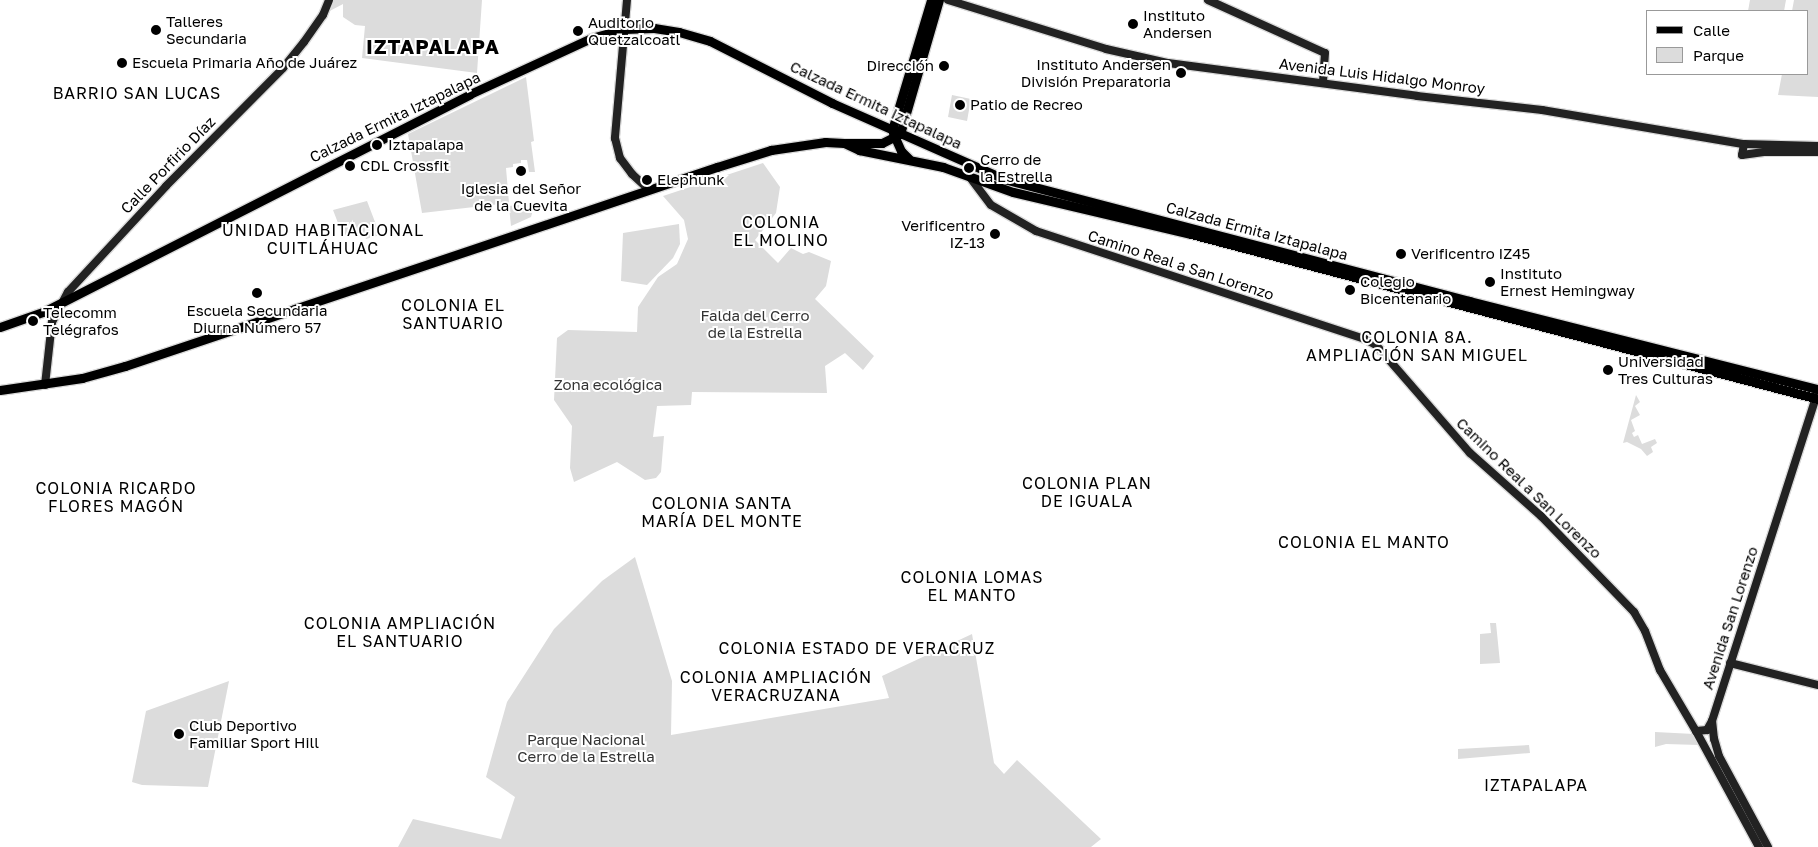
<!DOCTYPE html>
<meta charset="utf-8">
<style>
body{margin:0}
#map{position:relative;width:1818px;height:847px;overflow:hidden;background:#fff;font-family:"Golos Text",sans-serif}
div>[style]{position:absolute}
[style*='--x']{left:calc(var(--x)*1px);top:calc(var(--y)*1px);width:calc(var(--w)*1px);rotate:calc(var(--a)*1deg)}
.green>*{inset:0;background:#dcdcdc}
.roads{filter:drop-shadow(1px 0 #dbdbdb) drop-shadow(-1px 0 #dbdbdb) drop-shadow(0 1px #dbdbdb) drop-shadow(0 -1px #dbdbdb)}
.secondary>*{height:8px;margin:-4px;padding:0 4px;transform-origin:4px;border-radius:4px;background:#222}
.primary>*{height:9px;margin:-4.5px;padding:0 4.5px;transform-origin:4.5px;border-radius:4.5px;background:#000}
.dots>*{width:14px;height:14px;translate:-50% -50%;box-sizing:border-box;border:2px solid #fff;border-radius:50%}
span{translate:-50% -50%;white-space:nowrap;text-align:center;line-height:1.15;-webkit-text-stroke:4px #fff;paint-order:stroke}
.poi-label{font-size:15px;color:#000}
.left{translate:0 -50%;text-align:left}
.right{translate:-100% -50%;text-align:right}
.street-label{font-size:15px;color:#000}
.park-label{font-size:15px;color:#333}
.neighbourhood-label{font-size:16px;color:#000;letter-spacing:1px}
.district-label{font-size:20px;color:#000;font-weight:700;letter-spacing:1px}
.legend{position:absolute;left:1646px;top:10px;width:162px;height:65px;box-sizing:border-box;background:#fff;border:1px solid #999;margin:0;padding:6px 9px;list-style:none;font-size:15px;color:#000}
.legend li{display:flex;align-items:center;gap:10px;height:25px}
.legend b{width:25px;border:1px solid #999}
</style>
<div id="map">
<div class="green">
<i style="clip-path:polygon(331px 0,482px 0,477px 73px,362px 58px,365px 26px,355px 25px,343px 17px,343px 4px,324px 14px)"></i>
<i style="clip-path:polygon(1750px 0,1786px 0,1784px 11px,1748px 11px)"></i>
<i style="clip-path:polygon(1794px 0,1818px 0,1818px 97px,1778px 95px,1782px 74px,1807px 74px,1807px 11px,1792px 11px)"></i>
<i style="clip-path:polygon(526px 77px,534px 141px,531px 142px,535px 172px,529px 172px,527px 160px,521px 160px,521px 163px,513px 164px,513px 167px,506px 168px,509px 203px,422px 213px,408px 134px)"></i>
<i style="clip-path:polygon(952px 95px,971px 99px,967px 121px,948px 117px)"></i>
<i style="clip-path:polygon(763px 163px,780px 187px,776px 213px,755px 240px,778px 263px,791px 248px,803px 254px,809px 252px,831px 261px,826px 286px,815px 299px,874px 356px,863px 370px,845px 353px,825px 366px,827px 393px,692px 392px,691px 405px,657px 406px,653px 437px,664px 436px,661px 472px,656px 478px,645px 480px,617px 462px,574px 482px,570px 468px,572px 426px,554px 400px,557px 338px,568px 330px,637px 332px,638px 307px,658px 277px,677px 264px,688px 239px,684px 220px,663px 196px)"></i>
<i style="clip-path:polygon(367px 201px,380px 235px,366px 239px,361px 230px,343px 236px,333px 210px)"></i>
<i style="clip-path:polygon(535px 203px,531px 217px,511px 226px,509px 206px)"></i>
<i style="clip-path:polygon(679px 224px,680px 244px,673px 258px,647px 285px,621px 281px,623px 233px)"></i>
<i style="clip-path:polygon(1636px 395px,1640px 402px,1635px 406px,1640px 415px,1631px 420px,1635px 431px,1632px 433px,1634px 437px,1638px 435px,1642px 444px,1655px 439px,1657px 443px,1651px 447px,1653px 452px,1647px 456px,1641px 449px,1627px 442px,1623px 443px)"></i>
<i style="clip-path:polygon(635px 557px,672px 681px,671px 735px,889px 698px,882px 676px,972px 634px,994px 763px,1004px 774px,1017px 760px,1101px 839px,1091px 847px,398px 847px,413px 819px,501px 839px,515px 797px,486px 777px,507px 702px,554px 629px,602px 581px)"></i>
<i style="clip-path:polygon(1490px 623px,1496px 623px,1500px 663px,1480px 664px,1480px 634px,1491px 633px)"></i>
<i style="clip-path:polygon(229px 681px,208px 787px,142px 785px,132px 782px,146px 711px)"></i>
<i style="clip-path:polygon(1655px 732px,1694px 734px,1699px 745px,1666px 744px,1655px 747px)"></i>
<i style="clip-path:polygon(1529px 745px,1530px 753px,1458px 759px,1458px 749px)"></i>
</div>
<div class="roads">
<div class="secondary">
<i style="--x:627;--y:0;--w:139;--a:95"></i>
<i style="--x:615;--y:138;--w:21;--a:76"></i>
<i style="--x:620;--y:158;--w:20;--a:53"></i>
<i style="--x:632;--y:174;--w:23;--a:43"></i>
<i style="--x:948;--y:0;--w:165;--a:17.2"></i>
<i style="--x:1106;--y:49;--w:64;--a:12.7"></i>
<i style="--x:1168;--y:63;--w:251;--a:7.5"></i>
<i style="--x:1417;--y:96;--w:126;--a:6.4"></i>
<i style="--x:1542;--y:110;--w:205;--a:9.6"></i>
<i style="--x:1744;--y:144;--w:74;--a:1.5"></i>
<i style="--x:1208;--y:0;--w:128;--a:24.4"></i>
<i style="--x:1325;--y:53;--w:29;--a:94"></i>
<i style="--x:1744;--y:144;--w:11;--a:100"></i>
<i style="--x:1742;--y:155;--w:22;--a:-8"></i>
<i style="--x:1764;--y:152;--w:54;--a:0"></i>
<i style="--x:969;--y:176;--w:36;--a:53"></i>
<i style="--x:991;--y:205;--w:52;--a:30"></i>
<i style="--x:1036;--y:231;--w:346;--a:18.2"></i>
<i style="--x:1365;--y:339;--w:13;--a:29"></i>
<i style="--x:1376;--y:345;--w:143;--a:49"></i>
<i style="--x:1470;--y:453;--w:95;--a:41.6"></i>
<i style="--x:1541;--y:516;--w:134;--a:45.9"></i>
<i style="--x:1634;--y:612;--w:22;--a:60"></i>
<i style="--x:1645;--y:631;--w:42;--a:69"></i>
<i style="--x:1660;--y:670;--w:71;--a:59.5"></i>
<i style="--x:1696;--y:731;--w:132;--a:61.5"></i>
<i style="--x:45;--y:385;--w:63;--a:-83.7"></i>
<i style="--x:52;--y:322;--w:34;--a:-62"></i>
<i style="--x:68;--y:292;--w:144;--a:-47.2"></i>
<i style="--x:166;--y:186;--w:166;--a:-45.2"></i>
<i style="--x:283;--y:68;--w:33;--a:-51"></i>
<i style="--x:304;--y:42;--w:33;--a:-55"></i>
<i style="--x:323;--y:15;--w:16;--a:-68"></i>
<i style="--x:1730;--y:663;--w:91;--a:14"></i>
<i style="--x:1696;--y:731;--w:11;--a:-5"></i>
<i style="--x:1707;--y:730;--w:10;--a:-61"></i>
<i style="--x:1768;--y:847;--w:103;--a:-118.3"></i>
<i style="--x:1719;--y:756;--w:18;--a:-106"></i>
<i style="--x:1714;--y:739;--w:18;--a:-96"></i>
<i style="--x:1712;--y:721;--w:344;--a:-72.2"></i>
</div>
<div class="primary">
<i style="--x:892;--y:130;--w:136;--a:-73.3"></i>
<i style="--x:893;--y:133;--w:20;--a:66"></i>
<i style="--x:901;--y:151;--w:11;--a:45"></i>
<i style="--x:846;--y:143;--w:36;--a:0"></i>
<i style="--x:882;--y:143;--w:20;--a:-27"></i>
<i style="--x:900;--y:134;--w:140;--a:-73.8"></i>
<i style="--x:0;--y:327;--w:46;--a:-19.2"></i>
<i style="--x:43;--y:312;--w:479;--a:-27"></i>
<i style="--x:470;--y:94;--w:133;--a:-24.8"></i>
<i style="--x:591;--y:38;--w:34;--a:-15"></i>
<i style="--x:624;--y:29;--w:30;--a:-2"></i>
<i style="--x:654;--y:28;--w:25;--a:9"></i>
<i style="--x:679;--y:32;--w:32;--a:16"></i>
<i style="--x:710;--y:41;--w:137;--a:26.9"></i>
<i style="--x:832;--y:103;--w:188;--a:23.8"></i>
<i style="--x:1004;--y:179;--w:481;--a:14.7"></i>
<i style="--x:1469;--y:301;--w:360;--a:14.2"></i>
<i style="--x:0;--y:390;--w:83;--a:-8.3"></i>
<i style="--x:82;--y:378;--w:45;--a:-15.6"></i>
<i style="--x:125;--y:366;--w:625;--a:-18.58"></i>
<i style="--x:717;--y:167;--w:57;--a:-17.5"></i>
<i style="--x:771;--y:150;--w:55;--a:-8.4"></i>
<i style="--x:825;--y:142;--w:19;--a:3"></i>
<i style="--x:844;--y:143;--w:17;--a:25"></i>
<i style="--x:859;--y:150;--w:86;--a:11.4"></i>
<i style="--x:943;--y:167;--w:74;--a:19.7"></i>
<i style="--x:1013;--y:192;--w:183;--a:13.3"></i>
<i style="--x:1191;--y:234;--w:648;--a:14.74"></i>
</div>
</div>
<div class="dots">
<i style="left:1133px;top:24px;background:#000"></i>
<i style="left:156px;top:30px;background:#000"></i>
<i style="left:578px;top:31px;background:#000"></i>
<i style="left:122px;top:63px;background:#000"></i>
<i style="left:944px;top:66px;background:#000"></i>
<i style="left:1181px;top:73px;background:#000"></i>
<i style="left:960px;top:105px;background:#000"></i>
<i style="left:377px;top:145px;background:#000"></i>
<i style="left:350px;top:166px;background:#000"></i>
<i style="left:969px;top:168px;background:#000"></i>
<i style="left:521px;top:171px;background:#000"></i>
<i style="left:647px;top:180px;background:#000"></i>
<i style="left:995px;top:234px;background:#000"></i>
<i style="left:1401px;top:254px;background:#000"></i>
<i style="left:1490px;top:282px;background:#000"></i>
<i style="left:1350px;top:290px;background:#000"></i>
<i style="left:257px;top:293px;background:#000"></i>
<i style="left:33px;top:321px;background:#000"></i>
<i style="left:1608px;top:370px;background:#000"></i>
<i style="left:179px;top:734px;background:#000"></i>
</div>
<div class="poi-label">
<span class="left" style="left:1143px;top:24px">Instituto<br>Andersen</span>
<span class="left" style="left:166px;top:30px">Talleres<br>Secundaria</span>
<span class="left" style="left:588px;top:31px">Auditorio<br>Quetzalcoatl</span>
<span class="left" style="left:132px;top:63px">Escuela Primaria Año de Juárez</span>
<span class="right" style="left:1171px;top:73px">Instituto Andersen<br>División Preparatoria</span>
<span class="right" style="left:934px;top:66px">Dirección</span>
<span class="left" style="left:970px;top:105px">Patio de Recreo</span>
<span class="left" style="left:388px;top:145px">Iztapalapa</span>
<span class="left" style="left:980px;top:168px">Cerro de<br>la Estrella</span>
<span class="left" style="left:360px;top:166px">CDL Crossfit</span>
<span class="left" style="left:657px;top:180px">Elephunk</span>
<span style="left:521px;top:197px">Iglesia del Señor<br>de la Cuevita</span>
<span class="right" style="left:985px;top:234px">Verificentro<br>IZ-13</span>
<span class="left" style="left:1411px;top:254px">Verificentro IZ45</span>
<span class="left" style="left:1500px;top:282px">Instituto<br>Ernest Hemingway</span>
<span class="left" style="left:1360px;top:290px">Colegio<br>Bicentenario</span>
<span style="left:257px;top:319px">Escuela Secundaria<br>Diurna Número 57</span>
<span class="left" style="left:43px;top:321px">Telecomm<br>Telégrafos</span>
<span class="left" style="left:1618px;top:370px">Universidad<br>Tres Culturas</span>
<span class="left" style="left:189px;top:734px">Club Deportivo<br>Familiar Sport Hill</span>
</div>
<div class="street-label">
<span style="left:1382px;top:76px;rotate:7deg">Avenida Luis Hidalgo Monroy</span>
<span style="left:876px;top:105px;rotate:25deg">Calzada Ermita Iztapalapa</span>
<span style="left:395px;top:117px;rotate:-26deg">Calzada Ermita Iztapalapa</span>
<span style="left:168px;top:165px;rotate:-46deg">Calle Porfirio Díaz</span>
<span style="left:1257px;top:231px;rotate:15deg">Calzada Ermita Iztapalapa</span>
<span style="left:1181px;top:265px;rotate:18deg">Camino Real a San Lorenzo</span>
<span style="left:1529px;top:488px;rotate:44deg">Camino Real a San Lorenzo</span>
<span style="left:1730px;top:618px;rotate:-72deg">Avenida San Lorenzo</span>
</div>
<div class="park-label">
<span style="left:755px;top:324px">Falda del Cerro<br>de la Estrella</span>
<span style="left:608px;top:385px">Zona ecológica</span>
<span style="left:586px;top:748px">Parque Nacional<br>Cerro de la Estrella</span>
</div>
<div class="neighbourhood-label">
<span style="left:137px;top:93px">BARRIO SAN LUCAS</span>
<span style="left:781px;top:231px">COLONIA<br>EL MOLINO</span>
<span style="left:323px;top:239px">UNIDAD HABITACIONAL<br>CUITLÁHUAC</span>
<span style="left:453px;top:314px">COLONIA EL<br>SANTUARIO</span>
<span style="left:1417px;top:346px">COLONIA 8A.<br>AMPLIACIÓN SAN MIGUEL</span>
<span style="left:1087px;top:492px">COLONIA PLAN<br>DE IGUALA</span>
<span style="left:116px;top:497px">COLONIA RICARDO<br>FLORES MAGÓN</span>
<span style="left:722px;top:512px">COLONIA SANTA<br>MARÍA DEL MONTE</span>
<span style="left:1364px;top:542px">COLONIA EL MANTO</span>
<span style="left:972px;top:586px">COLONIA LOMAS<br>EL MANTO</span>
<span style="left:400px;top:632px">COLONIA AMPLIACIÓN<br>EL SANTUARIO</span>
<span style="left:857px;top:648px">COLONIA ESTADO DE VERACRUZ</span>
<span style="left:776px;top:686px">COLONIA AMPLIACIÓN<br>VERACRUZANA</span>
<span style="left:1536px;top:785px">IZTAPALAPA</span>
</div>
<div class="district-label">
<span style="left:433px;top:46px">IZTAPALAPA</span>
</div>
<ul class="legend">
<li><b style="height:6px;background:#000"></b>Calle</li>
<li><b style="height:14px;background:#dcdcdc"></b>Parque</li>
</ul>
</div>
